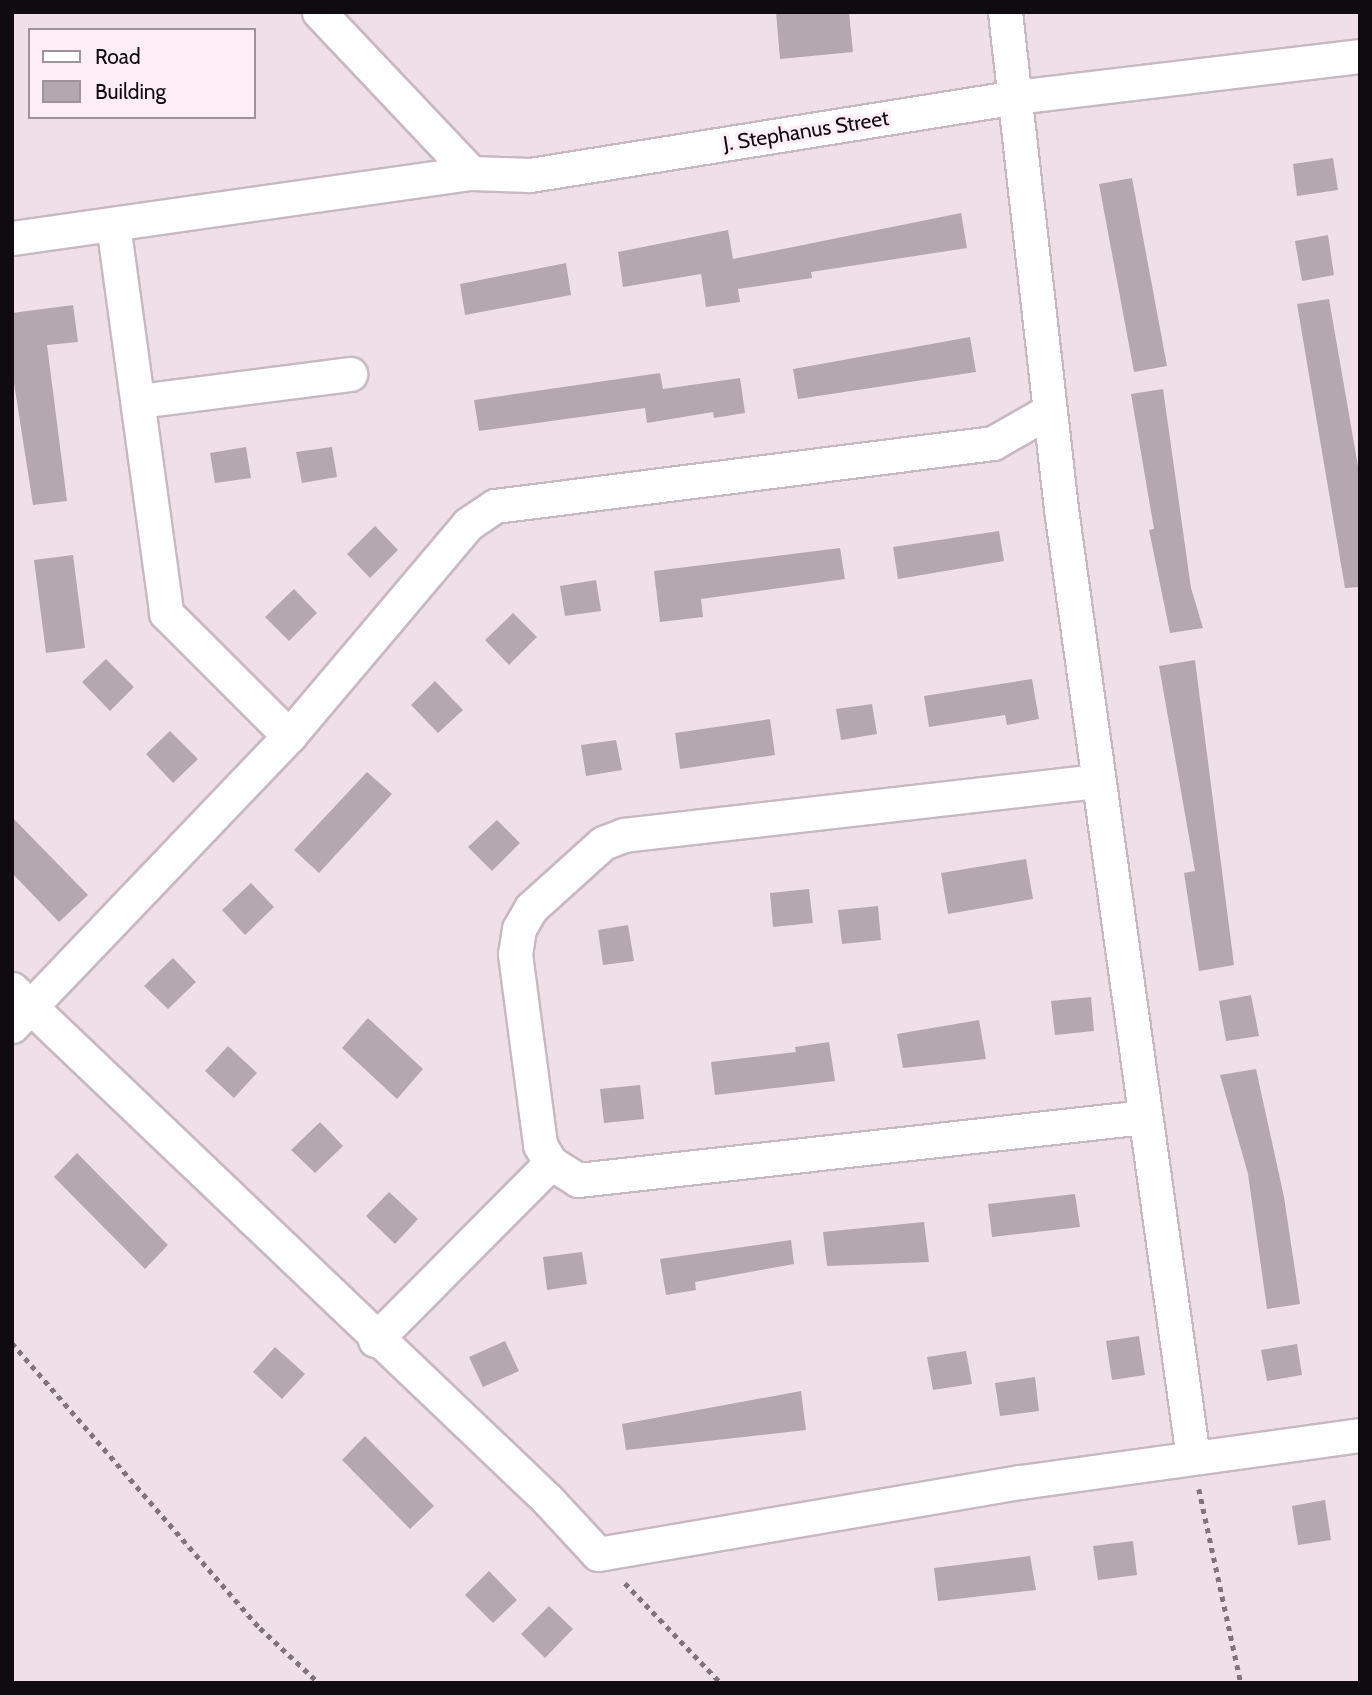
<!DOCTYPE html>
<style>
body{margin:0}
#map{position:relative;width:1372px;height:1695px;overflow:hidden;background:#efe0e8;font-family:Cabin,sans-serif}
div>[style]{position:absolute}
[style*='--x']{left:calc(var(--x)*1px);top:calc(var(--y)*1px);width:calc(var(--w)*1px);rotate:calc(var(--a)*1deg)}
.building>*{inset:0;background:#b5a7af}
.path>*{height:4.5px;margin-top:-2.25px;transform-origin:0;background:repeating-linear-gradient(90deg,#7e7479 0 5px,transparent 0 10px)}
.roads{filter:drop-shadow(2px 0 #c7b9c0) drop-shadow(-2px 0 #c7b9c0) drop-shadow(0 2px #c7b9c0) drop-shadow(0 -2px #c7b9c0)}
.street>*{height:33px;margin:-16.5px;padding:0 16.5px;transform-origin:16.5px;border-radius:16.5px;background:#fff}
span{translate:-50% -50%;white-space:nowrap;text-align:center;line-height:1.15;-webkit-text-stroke:6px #fdeef5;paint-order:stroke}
.street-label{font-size:21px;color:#100b0e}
.frame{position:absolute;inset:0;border:14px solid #100b0e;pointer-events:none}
.legend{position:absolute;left:28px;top:28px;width:228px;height:91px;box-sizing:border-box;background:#fdeef5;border:2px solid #9e9399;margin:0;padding:9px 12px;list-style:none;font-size:21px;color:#100b0e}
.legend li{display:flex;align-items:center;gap:14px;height:35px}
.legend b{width:35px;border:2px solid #9e9399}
</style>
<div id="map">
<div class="building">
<i style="clip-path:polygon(776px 12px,849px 12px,853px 52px,780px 59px)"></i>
<i style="clip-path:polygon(1333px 158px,1338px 190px,1297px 196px,1293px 164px)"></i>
<i style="clip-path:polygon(1132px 178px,1167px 366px,1134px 372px,1099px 184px)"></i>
<i style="clip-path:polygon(961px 213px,967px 248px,811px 272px,812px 278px,738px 289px,740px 302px,706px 307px,701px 274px,623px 287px,618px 252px,728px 230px,733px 259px)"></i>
<i style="clip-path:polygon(1328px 235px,1334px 275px,1302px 281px,1295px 241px)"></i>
<i style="clip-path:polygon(566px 263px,571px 295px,465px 315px,460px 284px)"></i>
<i style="clip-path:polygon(1329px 299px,1360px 478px,1360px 587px,1345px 588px,1297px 304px)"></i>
<i style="clip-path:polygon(73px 305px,78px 342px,47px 345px,67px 501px,33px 505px,12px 370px,12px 313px)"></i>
<i style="clip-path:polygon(970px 337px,976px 372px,798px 399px,793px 369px)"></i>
<i style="clip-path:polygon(660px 373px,663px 389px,740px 378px,745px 413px,714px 418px,713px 412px,647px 423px,645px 408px,479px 431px,474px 400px)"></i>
<i style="clip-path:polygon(1163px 389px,1191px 588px,1203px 628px,1170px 633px,1149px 530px,1154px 529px,1131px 394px)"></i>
<i style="clip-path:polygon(246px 447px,251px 478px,215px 483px,210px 453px)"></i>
<i style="clip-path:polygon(332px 447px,337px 477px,302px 483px,296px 452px)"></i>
<i style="clip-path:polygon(375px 526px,398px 550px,370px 578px,347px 554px)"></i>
<i style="clip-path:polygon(999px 531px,1004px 561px,898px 579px,893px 547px)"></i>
<i style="clip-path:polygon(840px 548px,845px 579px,701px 599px,703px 617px,660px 622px,654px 571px)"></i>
<i style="clip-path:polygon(73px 555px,85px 648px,46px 653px,34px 560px)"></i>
<i style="clip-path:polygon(596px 580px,601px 611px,565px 616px,560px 586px)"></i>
<i style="clip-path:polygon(294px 589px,317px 613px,289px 641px,265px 617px)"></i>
<i style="clip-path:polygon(513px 613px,537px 637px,509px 665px,485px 640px)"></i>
<i style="clip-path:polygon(106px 659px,134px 687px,110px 711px,82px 682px)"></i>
<i style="clip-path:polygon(1195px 660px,1234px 965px,1199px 971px,1184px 873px,1195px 871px,1159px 666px)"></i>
<i style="clip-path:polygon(1032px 679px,1039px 719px,1007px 725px,1005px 715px,929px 727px,924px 696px)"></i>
<i style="clip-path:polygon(435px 681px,463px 710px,438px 733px,411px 705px)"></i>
<i style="clip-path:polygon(872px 704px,877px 734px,841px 740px,836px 709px)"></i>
<i style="clip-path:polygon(770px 719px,775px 755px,680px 769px,675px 733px)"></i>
<i style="clip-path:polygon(170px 731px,198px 759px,173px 783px,146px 754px)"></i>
<i style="clip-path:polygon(616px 740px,622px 770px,586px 776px,581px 745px)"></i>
<i style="clip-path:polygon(367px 772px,392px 794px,319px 873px,294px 850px)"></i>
<i style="clip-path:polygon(12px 817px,88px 895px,59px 922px,12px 873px)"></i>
<i style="clip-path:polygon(497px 820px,520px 843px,492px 871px,468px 847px)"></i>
<i style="clip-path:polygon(1026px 859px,1033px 899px,948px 914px,941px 873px)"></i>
<i style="clip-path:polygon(251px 883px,274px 907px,245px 935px,222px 910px)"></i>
<i style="clip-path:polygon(809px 889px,813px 923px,773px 927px,770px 893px)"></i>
<i style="clip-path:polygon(878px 906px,881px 940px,842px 944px,838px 910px)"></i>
<i style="clip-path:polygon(628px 925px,634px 961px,603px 965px,598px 930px)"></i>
<i style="clip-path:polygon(173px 958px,196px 982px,168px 1009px,144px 986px)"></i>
<i style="clip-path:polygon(1251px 995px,1259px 1036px,1226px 1041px,1219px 1001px)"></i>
<i style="clip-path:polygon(1091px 997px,1094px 1031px,1055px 1035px,1051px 1001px)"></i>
<i style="clip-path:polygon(368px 1018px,423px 1069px,397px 1099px,342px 1048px)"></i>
<i style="clip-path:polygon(979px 1020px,986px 1059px,903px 1068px,897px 1034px)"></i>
<i style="clip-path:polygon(829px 1042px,835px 1081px,715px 1095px,711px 1062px,796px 1052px,795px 1047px)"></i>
<i style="clip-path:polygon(228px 1046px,257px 1073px,234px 1098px,205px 1071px)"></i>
<i style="clip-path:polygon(1256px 1069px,1284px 1197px,1300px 1304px,1267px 1309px,1248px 1174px,1220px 1075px)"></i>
<i style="clip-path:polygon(640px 1085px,644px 1119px,604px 1123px,600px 1089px)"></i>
<i style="clip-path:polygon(320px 1122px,343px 1146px,315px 1173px,291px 1150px)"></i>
<i style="clip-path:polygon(77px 1153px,168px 1245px,145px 1269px,54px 1177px)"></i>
<i style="clip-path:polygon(389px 1192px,418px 1219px,395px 1244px,366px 1216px)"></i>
<i style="clip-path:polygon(1075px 1194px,1080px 1227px,992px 1237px,988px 1204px)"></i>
<i style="clip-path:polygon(924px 1222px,929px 1262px,827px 1266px,823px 1232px)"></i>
<i style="clip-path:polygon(791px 1240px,794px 1264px,695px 1282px,696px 1290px,666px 1295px,660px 1259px)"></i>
<i style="clip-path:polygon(582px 1252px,587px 1284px,547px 1290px,543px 1257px)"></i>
<i style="clip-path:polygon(1139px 1336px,1145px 1375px,1112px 1380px,1106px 1341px)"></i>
<i style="clip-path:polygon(505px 1341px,519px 1371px,483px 1387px,469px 1357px)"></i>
<i style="clip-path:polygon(1297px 1344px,1302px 1375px,1267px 1381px,1261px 1350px)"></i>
<i style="clip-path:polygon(275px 1347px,305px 1374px,282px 1399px,253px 1372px)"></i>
<i style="clip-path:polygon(966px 1351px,972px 1384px,933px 1390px,927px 1357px)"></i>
<i style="clip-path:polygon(1035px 1377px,1039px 1411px,1000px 1416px,995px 1383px)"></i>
<i style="clip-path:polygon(801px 1391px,806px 1430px,626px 1450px,622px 1424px)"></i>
<i style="clip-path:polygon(365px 1436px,434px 1506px,410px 1529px,342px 1460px)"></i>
<i style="clip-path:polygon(1325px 1500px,1331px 1540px,1298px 1545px,1292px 1506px)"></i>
<i style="clip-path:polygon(1133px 1541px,1137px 1575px,1098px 1580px,1093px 1546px)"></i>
<i style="clip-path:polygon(1030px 1556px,1036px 1590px,938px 1601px,934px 1568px)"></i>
<i style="clip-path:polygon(489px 1571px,517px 1600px,493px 1623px,465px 1595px)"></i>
<i style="clip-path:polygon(549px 1606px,573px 1629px,545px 1658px,521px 1634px)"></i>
</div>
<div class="path">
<i style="--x:12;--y:1343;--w:378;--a:49"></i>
<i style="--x:260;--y:1628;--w:81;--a:43"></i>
<i style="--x:1199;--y:1489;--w:198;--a:77.8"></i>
<i style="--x:625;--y:1583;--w:139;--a:46.2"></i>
</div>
<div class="roads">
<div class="street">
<i style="--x:319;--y:12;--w:221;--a:46.6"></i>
<i style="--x:471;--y:173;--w:59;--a:1.9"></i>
<i style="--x:530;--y:175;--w:492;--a:-9.1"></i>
<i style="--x:1016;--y:97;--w:346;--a:-6.8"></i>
<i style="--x:1005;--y:12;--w:500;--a:83.57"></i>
<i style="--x:1061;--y:509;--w:958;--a:82.08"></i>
<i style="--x:113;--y:224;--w:393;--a:82.2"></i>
<i style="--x:166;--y:613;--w:174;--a:45"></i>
<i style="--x:12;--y:238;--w:464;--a:-8.1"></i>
<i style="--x:139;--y:401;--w:213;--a:-7.3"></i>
<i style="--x:1096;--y:781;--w:475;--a:173.5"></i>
<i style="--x:624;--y:835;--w:22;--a:159"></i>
<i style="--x:603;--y:843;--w:97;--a:137.9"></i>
<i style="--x:531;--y:908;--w:24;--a:120"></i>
<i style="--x:519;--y:929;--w:25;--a:99"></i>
<i style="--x:515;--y:954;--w:193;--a:82.5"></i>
<i style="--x:540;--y:1145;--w:21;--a:59"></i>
<i style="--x:551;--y:1163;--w:32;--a:32"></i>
<i style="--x:578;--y:1180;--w:569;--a:-6.35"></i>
<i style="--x:12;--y:989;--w:739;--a:43.63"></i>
<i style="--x:547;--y:1499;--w:75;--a:47.2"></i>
<i style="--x:598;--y:1554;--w:429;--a:-9.7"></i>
<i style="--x:1021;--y:1482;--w:342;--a:-7.9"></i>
<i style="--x:12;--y:1026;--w:401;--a:-46.3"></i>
<i style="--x:289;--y:736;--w:277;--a:-49.8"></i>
<i style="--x:468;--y:524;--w:32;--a:-34"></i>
<i style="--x:495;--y:506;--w:502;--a:-7.21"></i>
<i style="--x:993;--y:443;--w:64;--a:-29.7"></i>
<i style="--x:375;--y:1340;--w:250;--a:-45.2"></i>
</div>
</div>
<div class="street-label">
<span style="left:806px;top:131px;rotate:-9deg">J. Stephanus Street</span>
</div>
<div class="frame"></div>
<ul class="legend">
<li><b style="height:9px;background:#fff"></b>Road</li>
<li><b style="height:19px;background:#b5a7af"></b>Building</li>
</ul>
</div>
